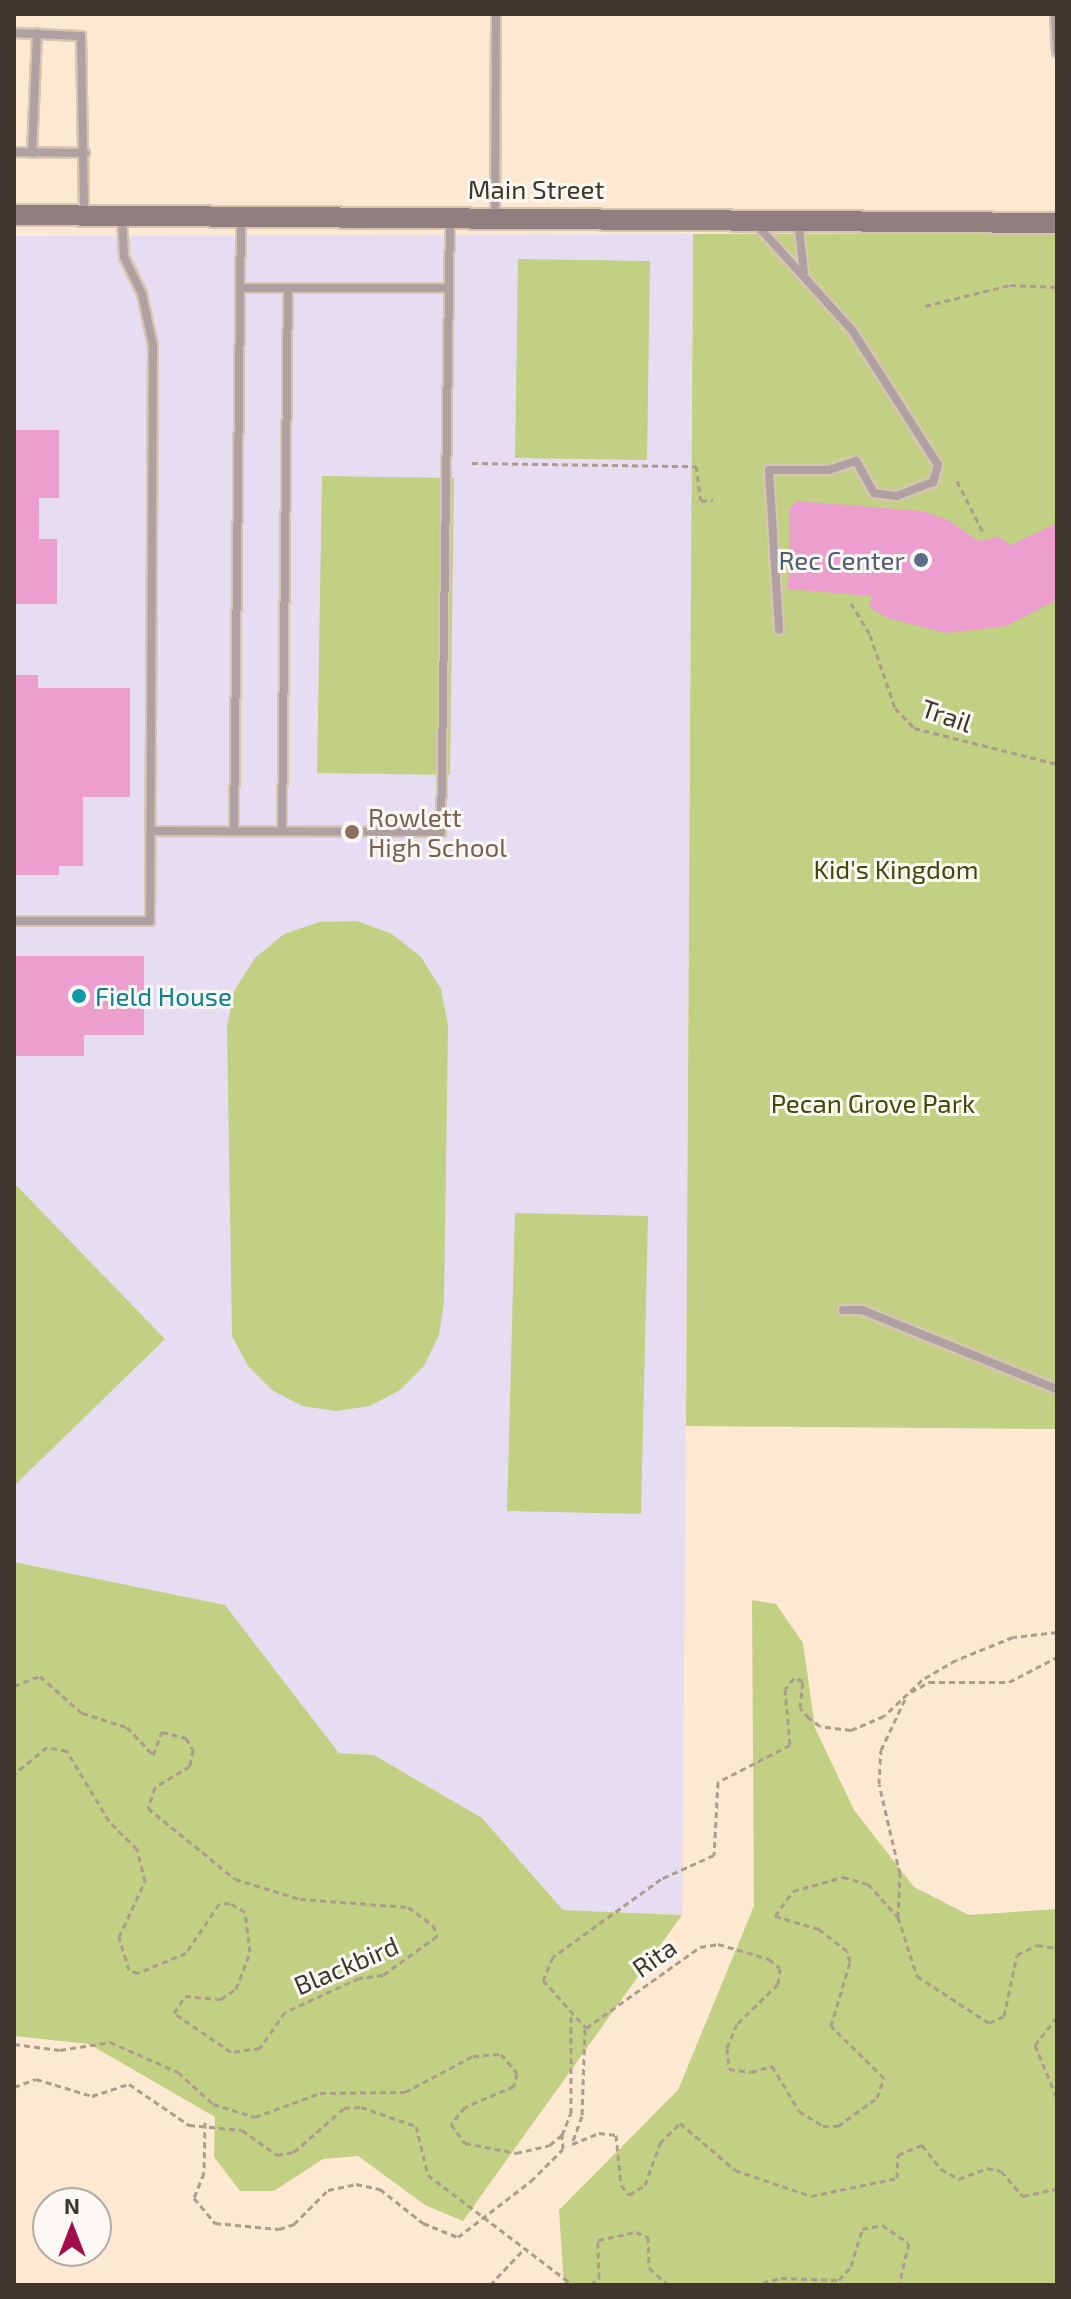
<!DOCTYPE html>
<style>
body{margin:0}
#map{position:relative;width:1071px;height:2299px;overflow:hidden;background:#fde8d2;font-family:"Exo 2",sans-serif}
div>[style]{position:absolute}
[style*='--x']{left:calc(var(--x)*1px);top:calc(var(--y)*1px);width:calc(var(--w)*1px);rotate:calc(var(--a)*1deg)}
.education>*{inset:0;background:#e7ddf2}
.green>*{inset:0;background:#c2d084}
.building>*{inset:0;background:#ec9ecf}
.path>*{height:3px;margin-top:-1.5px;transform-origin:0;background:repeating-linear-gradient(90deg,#ac9c8c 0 6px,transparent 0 10px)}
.roads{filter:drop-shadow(2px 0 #d7c4b1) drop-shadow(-2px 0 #d7c4b1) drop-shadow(0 2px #d7c4b1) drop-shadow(0 -2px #d7c4b1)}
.lane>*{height:8px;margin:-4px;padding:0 4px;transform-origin:4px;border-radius:4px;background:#afa1a2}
.secondary>*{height:20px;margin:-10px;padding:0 10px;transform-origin:10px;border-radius:10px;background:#927d7f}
.dots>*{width:22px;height:22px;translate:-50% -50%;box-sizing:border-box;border:4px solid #fcf8f3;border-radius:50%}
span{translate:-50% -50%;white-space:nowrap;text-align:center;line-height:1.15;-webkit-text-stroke:6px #fcf8f3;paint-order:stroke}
.street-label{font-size:26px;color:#3f362e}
.service-label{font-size:26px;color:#4e5e75}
.right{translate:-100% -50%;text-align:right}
.education-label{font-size:26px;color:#785e54}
.left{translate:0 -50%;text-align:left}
.park-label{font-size:26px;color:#414906}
.culture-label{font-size:26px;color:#0d838f}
.frame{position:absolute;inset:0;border:16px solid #3f362e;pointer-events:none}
.north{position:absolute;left:32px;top:2187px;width:80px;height:80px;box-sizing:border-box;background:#fcf8f3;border:2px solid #b0aaa4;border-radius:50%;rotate:0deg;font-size:22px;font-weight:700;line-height:32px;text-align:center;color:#3f362e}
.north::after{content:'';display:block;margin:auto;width:28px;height:36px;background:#a30d4b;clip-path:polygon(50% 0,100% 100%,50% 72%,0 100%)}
</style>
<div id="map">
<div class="education">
<i style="clip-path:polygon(693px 234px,686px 1426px,682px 1915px,563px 1910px,482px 1818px,374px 1755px,339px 1753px,225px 1605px,14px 1562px,14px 236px)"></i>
</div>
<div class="green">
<i style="clip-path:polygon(1057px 233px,1057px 1429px,686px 1426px,693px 234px)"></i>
<i style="clip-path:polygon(518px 259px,650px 261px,647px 460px,515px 458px)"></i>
<i style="clip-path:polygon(322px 476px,454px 478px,450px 775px,317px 773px)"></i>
<i style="clip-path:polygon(357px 921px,392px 934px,421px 957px,441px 989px,448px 1026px,444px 1302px,439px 1335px,424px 1366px,400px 1390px,370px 1406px,336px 1411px,302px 1406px,272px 1390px,248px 1366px,232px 1336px,227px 1026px,235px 989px,255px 958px,284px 934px,319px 922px)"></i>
<i style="clip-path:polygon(14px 1183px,165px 1339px,14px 1486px)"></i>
<i style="clip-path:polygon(515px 1213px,648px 1216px,641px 1514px,507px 1511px)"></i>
<i style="clip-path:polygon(14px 1562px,225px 1605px,339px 1753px,374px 1755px,482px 1818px,563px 1910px,682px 1915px,463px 2221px,425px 2205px,358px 2156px,323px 2159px,274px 2191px,240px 2191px,214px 2157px,215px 2117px,89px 2044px,14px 2036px)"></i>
<i style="clip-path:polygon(752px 1600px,776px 1604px,803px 1643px,815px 1728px,854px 1810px,914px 1887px,969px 1915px,1057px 1909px,1057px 2285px,564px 2285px,559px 2210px,678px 2090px,754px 1906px)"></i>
</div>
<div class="building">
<i style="clip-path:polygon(14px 430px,59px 430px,59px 498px,39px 498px,39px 539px,57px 539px,57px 604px,14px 604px)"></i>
<i style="clip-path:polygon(796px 501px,923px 511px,948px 520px,978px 541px,999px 537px,1011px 545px,1057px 523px,1057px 600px,1006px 626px,946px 633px,888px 618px,870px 608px,871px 596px,788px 589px,790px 509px)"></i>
<i style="clip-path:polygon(14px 675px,38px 675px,38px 688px,130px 688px,130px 797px,83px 797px,83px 866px,59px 866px,59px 875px,14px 875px)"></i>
<i style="clip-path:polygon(14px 956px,144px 956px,144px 1035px,84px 1035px,84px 1056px,14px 1056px)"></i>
</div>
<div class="path">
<i style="--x:925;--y:306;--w:88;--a:-13.9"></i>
<i style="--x:1010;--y:285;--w:47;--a:2.4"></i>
<i style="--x:472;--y:463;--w:224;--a:0.8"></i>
<i style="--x:696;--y:466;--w:35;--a:82"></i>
<i style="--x:701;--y:501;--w:12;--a:-5"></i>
<i style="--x:957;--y:481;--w:59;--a:63"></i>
<i style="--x:851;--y:603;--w:37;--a:59"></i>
<i style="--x:870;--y:635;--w:77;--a:71.1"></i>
<i style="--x:895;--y:708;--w:28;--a:46"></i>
<i style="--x:914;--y:728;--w:147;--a:14.1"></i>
<i style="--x:1057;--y:1632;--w:44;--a:173.5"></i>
<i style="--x:1013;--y:1637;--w:61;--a:158"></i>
<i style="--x:956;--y:1660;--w:39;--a:150"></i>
<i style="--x:922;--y:1680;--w:52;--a:136.5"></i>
<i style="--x:884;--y:1716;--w:36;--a:157"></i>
<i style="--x:851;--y:1730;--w:31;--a:-173"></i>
<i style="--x:820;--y:1726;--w:14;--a:-144"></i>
<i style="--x:809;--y:1718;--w:13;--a:-132"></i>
<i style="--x:800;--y:1708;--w:27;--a:-84"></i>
<i style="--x:803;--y:1681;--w:9;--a:-162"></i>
<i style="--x:794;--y:1678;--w:14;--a:129"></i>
<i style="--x:785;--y:1689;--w:56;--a:84.9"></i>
<i style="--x:790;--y:1745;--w:81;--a:152.8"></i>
<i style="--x:718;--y:1782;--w:73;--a:93.1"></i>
<i style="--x:714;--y:1855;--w:58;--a:155.6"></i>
<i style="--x:661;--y:1879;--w:133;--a:144.2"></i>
<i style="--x:553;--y:1957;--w:25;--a:113"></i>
<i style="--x:543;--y:1980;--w:64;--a:48.1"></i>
<i style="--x:586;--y:2028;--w:140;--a:-35.4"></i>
<i style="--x:700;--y:1947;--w:18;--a:-9"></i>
<i style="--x:718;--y:1944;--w:53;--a:16.4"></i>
<i style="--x:769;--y:1959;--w:14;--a:39"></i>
<i style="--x:780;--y:1968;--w:16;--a:97"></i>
<i style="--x:778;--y:1984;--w:57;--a:135.7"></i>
<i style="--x:737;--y:2024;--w:26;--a:113"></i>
<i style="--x:727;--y:2048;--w:21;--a:85"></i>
<i style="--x:729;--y:2069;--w:22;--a:8"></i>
<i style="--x:751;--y:2072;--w:22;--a:-16"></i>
<i style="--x:772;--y:2066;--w:52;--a:59"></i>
<i style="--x:799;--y:2111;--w:28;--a:32"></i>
<i style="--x:823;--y:2126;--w:15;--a:0"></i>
<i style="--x:838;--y:2126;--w:48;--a:-35.7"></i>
<i style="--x:877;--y:2098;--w:21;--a:-71"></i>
<i style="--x:884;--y:2078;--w:74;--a:-135.5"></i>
<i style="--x:831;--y:2026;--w:67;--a:-73.5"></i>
<i style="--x:850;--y:1962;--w:11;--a:-105"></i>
<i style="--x:847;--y:1951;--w:36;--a:-142"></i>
<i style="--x:819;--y:1929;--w:46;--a:-163.5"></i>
<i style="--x:775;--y:1916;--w:31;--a:-54"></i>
<i style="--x:793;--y:1891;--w:52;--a:-15.6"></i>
<i style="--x:843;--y:1877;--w:26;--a:16"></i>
<i style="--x:868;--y:1884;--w:45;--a:47.7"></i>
<i style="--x:898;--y:1917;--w:62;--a:72.1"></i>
<i style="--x:917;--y:1976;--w:86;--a:33.1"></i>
<i style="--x:989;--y:2023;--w:17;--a:-25"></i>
<i style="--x:1004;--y:2016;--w:62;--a:-78"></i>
<i style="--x:1017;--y:1955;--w:22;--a:-27"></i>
<i style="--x:1037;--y:1945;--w:20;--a:9"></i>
<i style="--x:14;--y:1686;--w:28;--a:-21"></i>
<i style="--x:40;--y:1676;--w:56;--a:41.4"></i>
<i style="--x:82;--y:1713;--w:47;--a:17.3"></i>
<i style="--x:127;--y:1727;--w:38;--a:47"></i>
<i style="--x:153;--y:1755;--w:25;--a:-69"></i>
<i style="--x:162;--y:1732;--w:25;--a:14"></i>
<i style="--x:186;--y:1738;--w:14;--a:60"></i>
<i style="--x:193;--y:1750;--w:16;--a:101"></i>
<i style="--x:190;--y:1766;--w:41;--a:149"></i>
<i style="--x:155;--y:1787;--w:22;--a:108"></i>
<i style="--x:148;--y:1808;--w:112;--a:39.2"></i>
<i style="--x:235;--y:1879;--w:68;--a:17.1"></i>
<i style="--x:300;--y:1899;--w:108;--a:4.2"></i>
<i style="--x:408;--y:1907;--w:31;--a:36"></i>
<i style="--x:433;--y:1925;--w:12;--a:70"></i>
<i style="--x:437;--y:1936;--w:67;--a:144.2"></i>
<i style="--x:383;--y:1975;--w:24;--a:173"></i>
<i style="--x:359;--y:1978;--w:81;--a:155.3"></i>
<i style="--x:285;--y:2012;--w:44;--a:124.8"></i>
<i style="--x:260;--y:2048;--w:29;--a:172"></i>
<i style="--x:231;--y:2052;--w:69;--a:-145.6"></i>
<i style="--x:174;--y:2013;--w:20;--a:-57"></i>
<i style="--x:185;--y:1996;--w:36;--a:5"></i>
<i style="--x:221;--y:1999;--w:18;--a:-34"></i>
<i style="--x:236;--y:1989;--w:40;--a:-69"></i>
<i style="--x:250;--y:1952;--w:40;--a:-97.1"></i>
<i style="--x:245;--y:1912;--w:17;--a:-149"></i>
<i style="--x:230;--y:1903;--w:11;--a:175"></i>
<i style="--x:219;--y:1904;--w:59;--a:124"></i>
<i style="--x:186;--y:1953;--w:52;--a:157.4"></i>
<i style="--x:138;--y:1973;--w:9;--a:-162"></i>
<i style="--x:129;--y:1970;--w:34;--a:-107"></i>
<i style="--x:119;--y:1937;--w:62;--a:-65.1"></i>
<i style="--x:145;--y:1881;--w:33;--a:-104"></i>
<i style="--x:137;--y:1849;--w:40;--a:-135"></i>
<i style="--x:109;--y:1821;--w:82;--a:-121"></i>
<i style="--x:67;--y:1751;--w:20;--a:-169"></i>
<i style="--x:47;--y:1747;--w:43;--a:140.7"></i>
<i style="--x:911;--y:1692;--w:21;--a:-29"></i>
<i style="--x:929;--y:1682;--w:80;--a:0"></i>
<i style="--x:1009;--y:1682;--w:54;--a:-27.5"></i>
<i style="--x:898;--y:1917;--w:43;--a:-87.3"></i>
<i style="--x:900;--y:1874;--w:92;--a:-103.1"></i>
<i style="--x:879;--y:1784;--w:34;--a:-87"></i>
<i style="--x:881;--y:1750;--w:59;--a:-64.7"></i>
<i style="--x:1057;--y:2017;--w:36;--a:128"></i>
<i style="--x:1035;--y:2045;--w:57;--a:67.5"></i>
<i style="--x:585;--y:2029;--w:87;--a:92"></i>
<i style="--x:582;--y:2116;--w:30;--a:110"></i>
<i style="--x:572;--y:2144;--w:29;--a:-22"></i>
<i style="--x:599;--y:2133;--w:17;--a:7"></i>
<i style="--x:616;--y:2135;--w:50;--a:84.3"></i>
<i style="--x:621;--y:2185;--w:13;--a:51"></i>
<i style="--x:629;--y:2195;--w:19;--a:-32"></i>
<i style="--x:645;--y:2185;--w:45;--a:-70.3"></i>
<i style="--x:660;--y:2143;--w:28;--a:-45"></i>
<i style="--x:680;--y:2123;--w:72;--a:40.5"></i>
<i style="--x:735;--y:2170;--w:80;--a:18.9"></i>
<i style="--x:811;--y:2196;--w:88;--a:-11.8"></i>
<i style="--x:897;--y:2178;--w:23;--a:-88"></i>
<i style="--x:898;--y:2155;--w:26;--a:-23"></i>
<i style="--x:922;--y:2145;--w:31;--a:52"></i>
<i style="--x:941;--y:2169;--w:21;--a:29"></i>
<i style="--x:959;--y:2179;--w:30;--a:-21"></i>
<i style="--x:987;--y:2168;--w:14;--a:12"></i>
<i style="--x:1001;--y:2171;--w:33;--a:49"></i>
<i style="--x:1023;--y:2196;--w:35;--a:-12"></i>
<i style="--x:14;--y:2044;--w:46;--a:7.4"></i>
<i style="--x:60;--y:2050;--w:51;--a:-9.1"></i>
<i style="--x:110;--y:2042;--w:74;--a:23.8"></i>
<i style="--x:178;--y:2072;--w:47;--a:42.4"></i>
<i style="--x:213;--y:2104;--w:44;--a:17.2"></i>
<i style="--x:255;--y:2117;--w:69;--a:-20.3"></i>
<i style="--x:320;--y:2093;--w:85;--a:-0.7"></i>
<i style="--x:405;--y:2092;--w:77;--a:-27.9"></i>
<i style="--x:473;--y:2056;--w:28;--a:-4"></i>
<i style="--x:501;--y:2054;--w:25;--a:50"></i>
<i style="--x:517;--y:2073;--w:13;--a:103"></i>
<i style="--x:514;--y:2086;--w:53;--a:156.8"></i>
<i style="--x:465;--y:2107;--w:22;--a:129"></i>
<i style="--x:451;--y:2124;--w:24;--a:54"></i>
<i style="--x:465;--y:2143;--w:52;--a:11.1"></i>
<i style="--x:516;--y:2153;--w:35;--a:-13"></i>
<i style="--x:550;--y:2145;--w:16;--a:-40"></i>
<i style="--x:562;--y:2135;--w:24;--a:-68"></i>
<i style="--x:571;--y:2113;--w:96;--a:-90"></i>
<i style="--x:14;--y:2087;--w:23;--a:-20"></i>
<i style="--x:36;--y:2079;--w:59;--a:16.9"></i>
<i style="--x:92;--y:2096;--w:39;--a:-18"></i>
<i style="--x:129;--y:2084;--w:73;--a:34.3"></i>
<i style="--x:189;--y:2125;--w:53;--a:5.4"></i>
<i style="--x:242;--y:2130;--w:43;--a:35.5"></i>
<i style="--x:277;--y:2155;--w:17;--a:-10"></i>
<i style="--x:294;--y:2152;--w:67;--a:-41.3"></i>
<i style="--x:344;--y:2108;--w:17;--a:-3"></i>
<i style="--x:361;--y:2107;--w:58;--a:19.1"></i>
<i style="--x:416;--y:2126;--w:50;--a:76.2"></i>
<i style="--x:428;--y:2175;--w:182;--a:37.2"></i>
<i style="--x:205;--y:2122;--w:51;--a:91.1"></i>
<i style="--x:204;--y:2173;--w:27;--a:112"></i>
<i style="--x:194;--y:2198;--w:33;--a:50"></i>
<i style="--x:215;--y:2223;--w:64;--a:5.4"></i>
<i style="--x:279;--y:2229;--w:16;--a:-18"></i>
<i style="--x:294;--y:2224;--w:48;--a:-45"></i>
<i style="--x:328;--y:2190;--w:29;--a:-12"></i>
<i style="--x:356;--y:2184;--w:25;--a:12"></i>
<i style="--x:380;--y:2189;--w:55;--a:38.3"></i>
<i style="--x:423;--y:2223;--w:38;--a:22"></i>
<i style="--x:458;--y:2237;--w:92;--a:-37.5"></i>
<i style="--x:531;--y:2181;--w:45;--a:-45"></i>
<i style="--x:563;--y:2149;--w:14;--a:-94"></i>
<i style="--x:490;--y:2285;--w:51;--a:-46.6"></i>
<i style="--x:591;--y:2285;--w:11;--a:-41"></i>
<i style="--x:599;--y:2278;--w:38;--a:-92"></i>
<i style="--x:598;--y:2240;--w:39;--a:-12"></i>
<i style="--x:636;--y:2232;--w:13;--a:23"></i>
<i style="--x:648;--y:2237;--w:31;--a:88"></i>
<i style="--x:649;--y:2268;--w:25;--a:42"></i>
<i style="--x:753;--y:2285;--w:29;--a:-14"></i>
<i style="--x:781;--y:2278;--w:58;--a:2"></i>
<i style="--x:839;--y:2280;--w:18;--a:-49"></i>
<i style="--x:851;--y:2266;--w:39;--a:-73"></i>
<i style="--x:862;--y:2229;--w:20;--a:-11"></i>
<i style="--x:882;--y:2225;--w:32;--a:34"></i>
<i style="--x:909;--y:2243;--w:43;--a:103.4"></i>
</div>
<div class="roads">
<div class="lane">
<i style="--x:1055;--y:14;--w:38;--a:87"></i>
<i style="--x:14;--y:33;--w:67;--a:2.6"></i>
<i style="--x:81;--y:36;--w:179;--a:89"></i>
<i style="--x:14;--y:152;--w:71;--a:0.8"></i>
<i style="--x:32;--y:153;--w:120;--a:-87.6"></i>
<i style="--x:495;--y:215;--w:201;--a:-89.7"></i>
<i style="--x:798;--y:222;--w:50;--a:83.2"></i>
<i style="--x:757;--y:225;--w:142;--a:47.9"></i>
<i style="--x:852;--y:330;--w:160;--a:57.5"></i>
<i style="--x:938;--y:465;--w:18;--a:106"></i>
<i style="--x:933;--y:482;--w:39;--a:159"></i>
<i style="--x:897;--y:496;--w:23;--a:-173"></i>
<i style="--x:874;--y:493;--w:37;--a:-119"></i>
<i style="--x:856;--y:461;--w:28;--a:162"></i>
<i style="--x:829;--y:470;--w:60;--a:180"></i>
<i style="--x:769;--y:470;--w:160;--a:86.4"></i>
<i style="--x:240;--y:288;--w:209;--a:0"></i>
<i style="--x:152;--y:831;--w:289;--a:0.2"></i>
<i style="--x:441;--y:832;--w:614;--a:-89.16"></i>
<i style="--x:234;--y:831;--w:615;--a:-89.35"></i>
<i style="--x:282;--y:831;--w:542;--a:-89.37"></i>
<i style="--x:14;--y:921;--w:136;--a:0"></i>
<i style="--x:150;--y:921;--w:575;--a:-89.7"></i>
<i style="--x:153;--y:346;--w:53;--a:-101.9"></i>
<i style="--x:142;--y:294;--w:41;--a:-115.9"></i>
<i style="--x:124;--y:257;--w:41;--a:-92.8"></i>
<i style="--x:843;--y:1310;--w:19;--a:0"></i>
<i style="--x:862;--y:1310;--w:210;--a:22.1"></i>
</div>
<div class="secondary">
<i style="--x:14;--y:215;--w:1043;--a:0.44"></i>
</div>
</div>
<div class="dots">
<i style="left:921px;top:560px;background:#5c6f8a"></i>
<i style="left:352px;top:832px;background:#8d6e63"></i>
<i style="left:79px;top:996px;background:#0f9aa8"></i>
</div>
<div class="street-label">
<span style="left:536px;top:189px">Main Street</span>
<span style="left:947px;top:715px;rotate:19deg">Trail</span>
<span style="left:654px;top:1957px;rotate:-35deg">Rita</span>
<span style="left:346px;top:1965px;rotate:-23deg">Blackbird</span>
</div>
<div class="service-label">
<span class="right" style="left:905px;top:560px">Rec Center</span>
</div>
<div class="education-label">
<span class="left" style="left:368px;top:832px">Rowlett<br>High School</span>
</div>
<div class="park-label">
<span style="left:896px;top:869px">Kid's Kingdom</span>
<span style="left:873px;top:1103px">Pecan Grove Park</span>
</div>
<div class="culture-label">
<span class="left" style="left:95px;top:996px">Field House</span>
</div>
<div class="frame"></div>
<div class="north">N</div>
</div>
